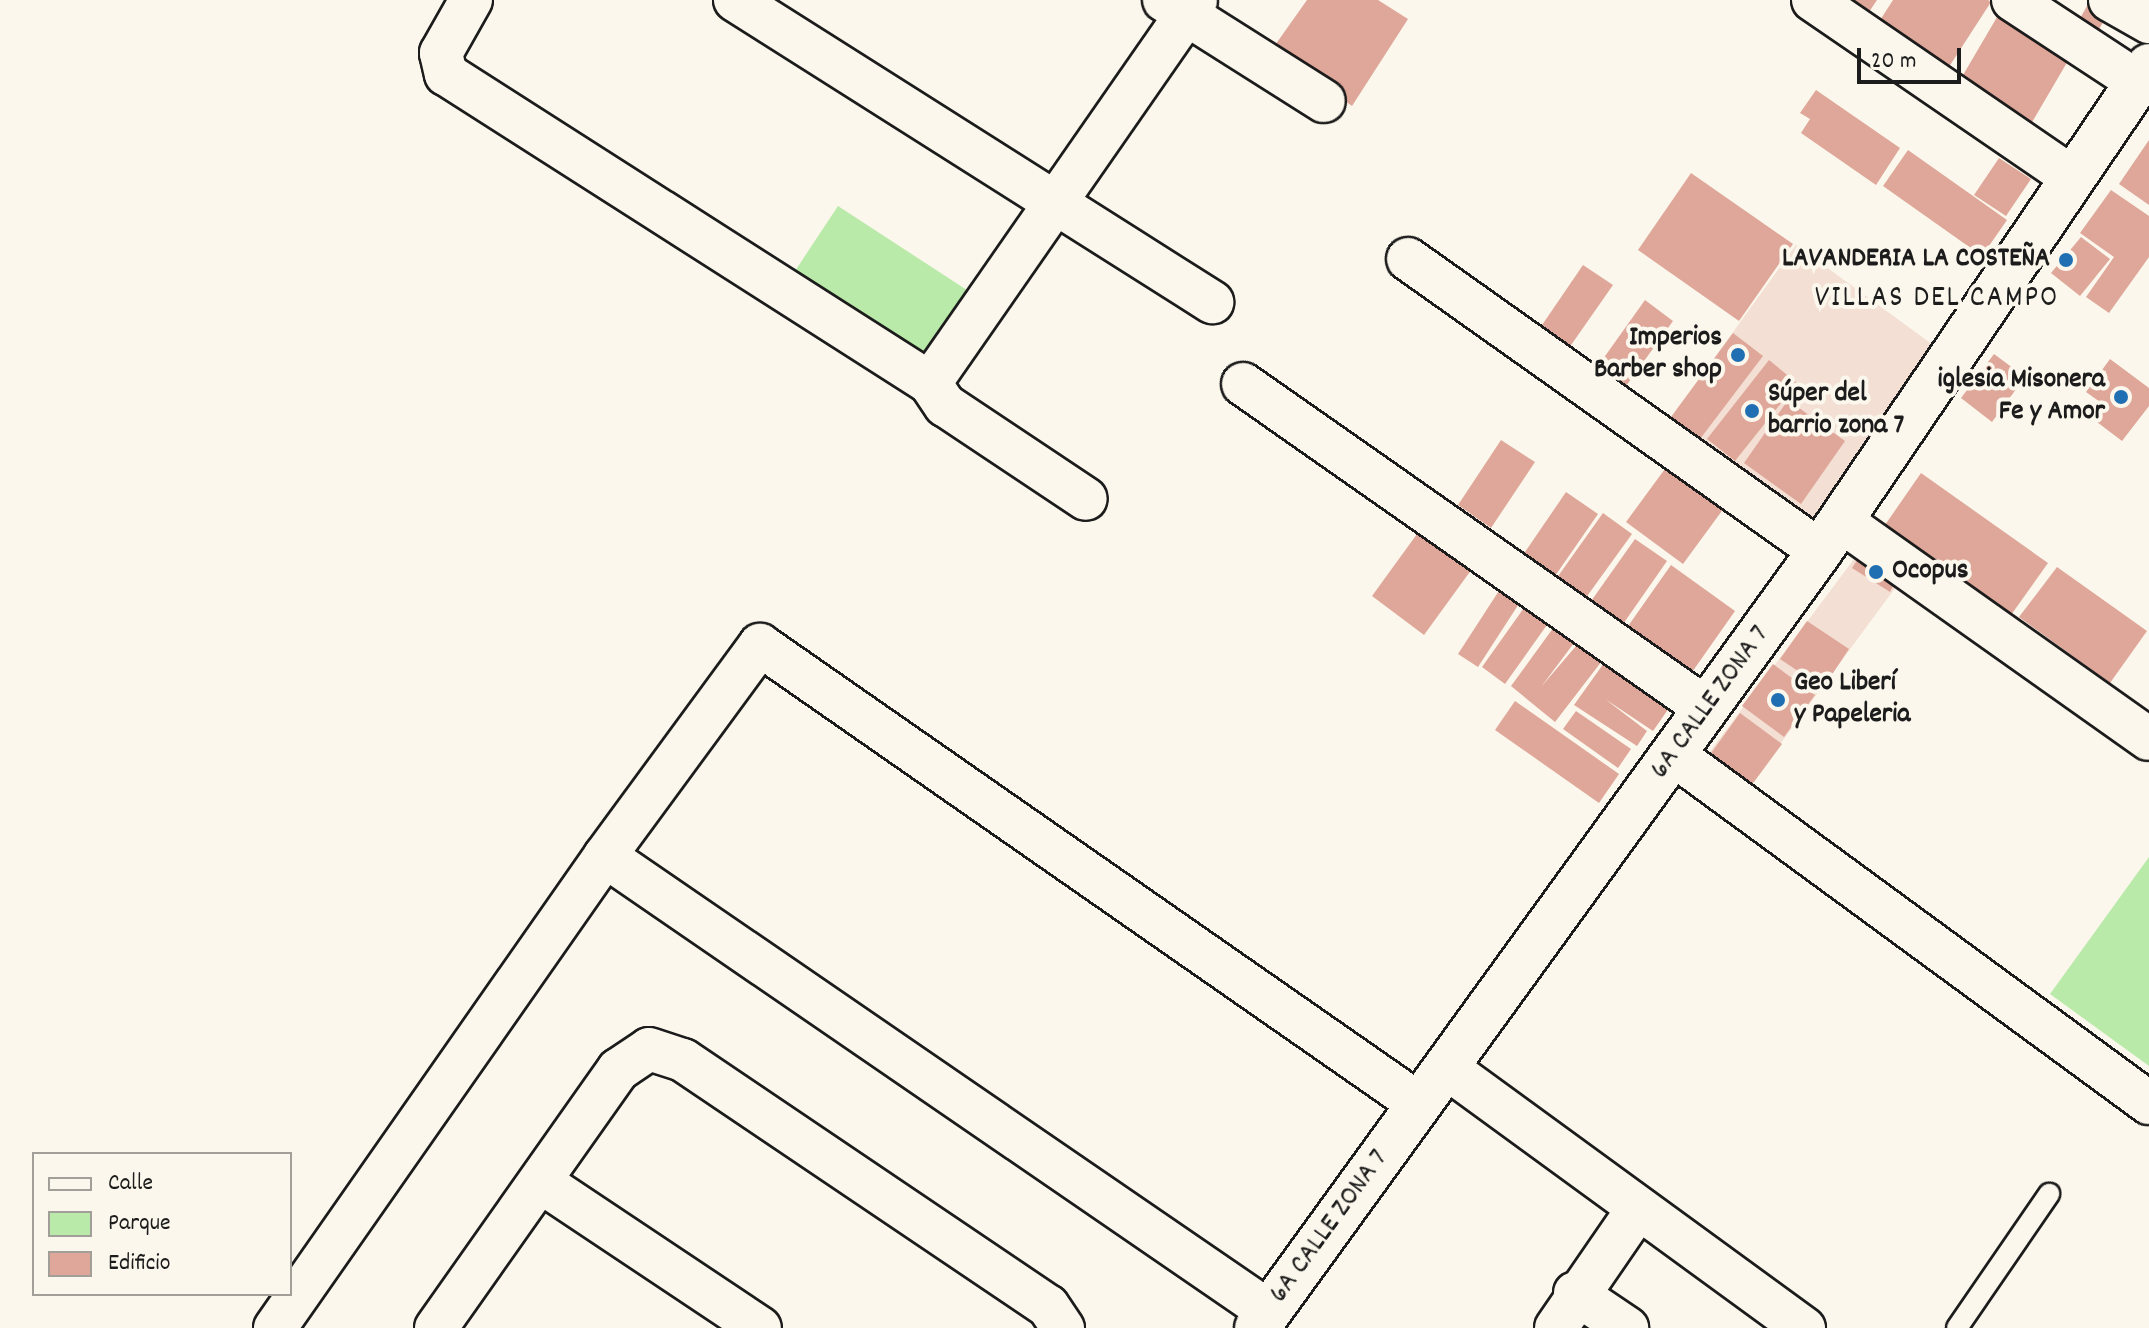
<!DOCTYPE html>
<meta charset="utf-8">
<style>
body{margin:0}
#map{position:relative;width:2149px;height:1328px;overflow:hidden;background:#fbf7ec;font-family:Dekko,sans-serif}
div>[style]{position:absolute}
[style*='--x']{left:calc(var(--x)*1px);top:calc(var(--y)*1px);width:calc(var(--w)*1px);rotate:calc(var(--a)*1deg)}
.built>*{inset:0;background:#f3dfd3}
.green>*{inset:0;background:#baeaa9}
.building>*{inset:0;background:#dfa799}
.roads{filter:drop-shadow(2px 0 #1c1c1c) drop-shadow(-2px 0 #1c1c1c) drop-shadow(0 2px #1c1c1c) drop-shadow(0 -2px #1c1c1c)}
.service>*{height:20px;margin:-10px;padding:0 10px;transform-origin:10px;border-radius:10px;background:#fbf7ec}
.minor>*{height:42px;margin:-21px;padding:0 21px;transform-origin:21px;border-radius:21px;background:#fbf7ec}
.tertiary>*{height:44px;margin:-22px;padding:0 22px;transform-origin:22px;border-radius:22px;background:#fbf7ec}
.dots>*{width:22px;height:22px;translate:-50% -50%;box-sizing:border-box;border:4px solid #fbf7ec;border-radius:50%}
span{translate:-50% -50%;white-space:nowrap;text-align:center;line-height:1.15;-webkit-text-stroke:8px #fbf7ec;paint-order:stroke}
.poi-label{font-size:28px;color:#1c1c1c;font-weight:700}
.right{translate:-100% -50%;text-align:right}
.left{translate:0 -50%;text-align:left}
.street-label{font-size:28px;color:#1c1c1c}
.neighbourhood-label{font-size:30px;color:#1c1c1c;letter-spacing:2px}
.legend{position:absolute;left:32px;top:1152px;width:260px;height:144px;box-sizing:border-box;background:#fbf7ec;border:2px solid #a29f99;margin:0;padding:10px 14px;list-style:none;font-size:24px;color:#1c1c1c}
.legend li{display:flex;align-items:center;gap:16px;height:40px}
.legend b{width:40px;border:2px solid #a29f99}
.scale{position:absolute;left:1857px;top:48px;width:104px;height:36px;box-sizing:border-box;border:4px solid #1c1c1c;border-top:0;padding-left:10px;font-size:24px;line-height:28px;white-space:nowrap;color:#1c1c1c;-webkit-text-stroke:6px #fbf7ec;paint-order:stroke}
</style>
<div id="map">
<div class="built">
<i style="clip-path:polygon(1796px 245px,1940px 350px,1812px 527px,1668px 422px)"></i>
<i style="clip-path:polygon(1863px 547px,1904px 576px,1746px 790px,1703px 761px)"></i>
</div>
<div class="green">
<i style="clip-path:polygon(838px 206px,973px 294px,926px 365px,791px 277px)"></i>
<i style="clip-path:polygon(2149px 857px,2149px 1066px,2050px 994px)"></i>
</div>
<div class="building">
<i style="clip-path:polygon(1307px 0,1378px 0,1408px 19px,1352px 106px,1273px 48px)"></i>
<i style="clip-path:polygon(1832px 0,1877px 0,1863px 21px)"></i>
<i style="clip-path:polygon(1893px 0,1988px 0,1991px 2px,1945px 73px,1875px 28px)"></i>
<i style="clip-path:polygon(2087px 6px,2106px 17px,2097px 33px,2078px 22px)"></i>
<i style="clip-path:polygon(2000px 12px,2072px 54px,2028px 129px,1956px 87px)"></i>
<i style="clip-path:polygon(1816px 90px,1900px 148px,1876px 185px,1801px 133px,1810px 119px,1800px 113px)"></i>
<i style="clip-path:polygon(2149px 140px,2149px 205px,2119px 184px)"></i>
<i style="clip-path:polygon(1908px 150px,2007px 220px,1982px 256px,1883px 186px)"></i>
<i style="clip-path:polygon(1999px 158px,2031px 179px,2006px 216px,1974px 195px)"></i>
<i style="clip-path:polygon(1691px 173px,1793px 244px,1739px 321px,1638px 250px)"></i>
<i style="clip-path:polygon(2111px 190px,2149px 216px,2149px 257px,2109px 313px,2086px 297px,2114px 257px,2080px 233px)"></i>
<i style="clip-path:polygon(2081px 237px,2110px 259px,2080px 296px,2051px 273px)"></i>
<i style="clip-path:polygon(1583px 265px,1613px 285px,1569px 348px,1540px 328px)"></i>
<i style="clip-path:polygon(1645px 300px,1673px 321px,1626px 386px,1598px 366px)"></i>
<i style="clip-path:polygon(1733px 333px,1763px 356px,1697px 443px,1668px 421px)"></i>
<i style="clip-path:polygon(1994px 354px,2025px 377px,1992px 422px,1961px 398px)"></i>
<i style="clip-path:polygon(2110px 359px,2149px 388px,2149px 406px,2122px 441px,2089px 416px,2100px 402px,2086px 392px)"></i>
<i style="clip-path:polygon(1769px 360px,1797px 383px,1735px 461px,1707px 439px)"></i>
<i style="clip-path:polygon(1788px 400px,1845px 441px,1801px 504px,1744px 463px)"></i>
<i style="clip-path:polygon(1501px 440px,1535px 462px,1491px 528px,1458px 505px)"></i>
<i style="clip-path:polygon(1670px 462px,1727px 504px,1683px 564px,1626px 522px)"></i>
<i style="clip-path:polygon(1921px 473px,2048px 563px,2011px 615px,1885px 525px)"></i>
<i style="clip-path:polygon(1566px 492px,1598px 514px,1555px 576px,1523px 555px)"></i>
<i style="clip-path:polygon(1603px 513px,1632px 534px,1585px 599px,1556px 579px)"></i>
<i style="clip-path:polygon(1425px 523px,1477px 562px,1424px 635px,1372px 596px)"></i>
<i style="clip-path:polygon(1635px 539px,1667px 561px,1621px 627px,1589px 604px)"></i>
<i style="clip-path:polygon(1863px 551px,1898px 576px,1890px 592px,1852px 568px)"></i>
<i style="clip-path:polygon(1671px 565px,1735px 611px,1690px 675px,1626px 629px)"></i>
<i style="clip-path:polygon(2057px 567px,2147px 631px,2110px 683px,2019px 617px)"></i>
<i style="clip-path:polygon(1504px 583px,1524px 596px,1478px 667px,1458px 654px)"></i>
<i style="clip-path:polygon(1531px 598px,1554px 615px,1505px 684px,1482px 667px)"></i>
<i style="clip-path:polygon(1559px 620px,1580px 635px,1541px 687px,1582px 639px,1605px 657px,1555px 722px,1511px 686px)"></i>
<i style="clip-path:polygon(1807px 621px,1849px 649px,1823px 688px,1780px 659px)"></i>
<i style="clip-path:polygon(1609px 656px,1674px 701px,1653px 731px,1605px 699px,1647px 731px,1637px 746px,1574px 705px)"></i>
<i style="clip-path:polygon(1773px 664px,1815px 695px,1784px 737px,1742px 706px)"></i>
<i style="clip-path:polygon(1515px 701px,1619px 774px,1599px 803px,1495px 730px)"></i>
<i style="clip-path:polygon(1576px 711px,1631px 749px,1618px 768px,1563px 729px)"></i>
<i style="clip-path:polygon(1740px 713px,1782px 744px,1751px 786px,1709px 756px)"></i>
</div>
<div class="roads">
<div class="service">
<i style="--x:1957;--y:1328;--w:163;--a:-55.5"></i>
</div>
<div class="minor">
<i style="--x:471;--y:0;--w:61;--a:119.5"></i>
<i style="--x:441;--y:53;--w:22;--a:77"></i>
<i style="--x:446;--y:74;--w:574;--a:32.56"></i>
<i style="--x:930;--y:383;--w:27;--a:56"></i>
<i style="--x:945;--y:405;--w:169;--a:33.7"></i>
<i style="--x:735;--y:0;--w:565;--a:32.34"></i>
<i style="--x:1164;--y:0;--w:189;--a:32.3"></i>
<i style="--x:1813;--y:0;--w:315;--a:34.4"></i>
<i style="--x:2013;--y:0;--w:149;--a:33.3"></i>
<i style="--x:2110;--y:0;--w:45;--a:29.4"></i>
<i style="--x:1408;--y:259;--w:505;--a:35.33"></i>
<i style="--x:930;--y:383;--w:466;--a:-55.2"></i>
<i style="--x:1243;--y:384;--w:566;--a:35.01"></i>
<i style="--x:1841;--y:521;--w:377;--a:35.3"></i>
<i style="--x:1674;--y:755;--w:589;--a:36.23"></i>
<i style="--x:605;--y:856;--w:804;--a:34.46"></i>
<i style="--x:1447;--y:1068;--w:442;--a:36.1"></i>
<i style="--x:541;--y:1182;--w:263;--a:33.7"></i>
<i style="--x:1575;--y:1293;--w:63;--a:33.9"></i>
<i style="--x:275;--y:1328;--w:576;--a:-55.04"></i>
<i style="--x:605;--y:856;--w:262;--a:-53.7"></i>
<i style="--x:760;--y:645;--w:803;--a:34.86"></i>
<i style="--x:436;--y:1328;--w:316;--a:-54.8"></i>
<i style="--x:618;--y:1070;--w:37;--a:-34"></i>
<i style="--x:649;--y:1049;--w:36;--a:18"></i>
<i style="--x:683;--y:1060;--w:440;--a:34"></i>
<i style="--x:1048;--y:1306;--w:27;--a:56"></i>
<i style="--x:1556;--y:1328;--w:143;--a:-55.5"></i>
</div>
<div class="tertiary">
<i style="--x:1257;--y:1328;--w:960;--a:-54.07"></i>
<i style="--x:1820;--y:551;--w:586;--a:-55.85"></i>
</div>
</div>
<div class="dots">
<i style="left:2066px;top:260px;background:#1f6fb2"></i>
<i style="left:1738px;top:355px;background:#1f6fb2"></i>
<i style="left:2121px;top:397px;background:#1f6fb2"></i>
<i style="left:1752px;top:411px;background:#1f6fb2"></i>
<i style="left:1876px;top:572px;background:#1f6fb2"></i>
<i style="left:1778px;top:700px;background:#1f6fb2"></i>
</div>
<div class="poi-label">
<span class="right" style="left:2050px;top:260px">LAVANDERIA LA COSTEÑA</span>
<span class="right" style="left:1722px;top:355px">Imperios<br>Barber shop</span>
<span class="right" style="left:2105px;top:397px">iglesia Misonera<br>Fe y Amor</span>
<span class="left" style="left:1768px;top:411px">Súper del<br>barrio zona 7</span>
<span class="left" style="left:1892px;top:572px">Ocopus</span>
<span class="left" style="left:1794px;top:700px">Geo Liberí<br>y Papeleria</span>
</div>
<div class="street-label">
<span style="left:1711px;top:703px;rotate:-54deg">6A CALLE ZONA 7</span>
<span style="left:1330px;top:1227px;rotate:-54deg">6A CALLE ZONA 7</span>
</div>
<div class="neighbourhood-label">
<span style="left:1937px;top:300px">VILLAS DEL CAMPO</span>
</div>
<ul class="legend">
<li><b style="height:10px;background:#fbf7ec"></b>Calle</li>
<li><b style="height:22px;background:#baeaa9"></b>Parque</li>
<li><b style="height:22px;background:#dfa799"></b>Edificio</li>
</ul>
<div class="scale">20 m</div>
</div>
